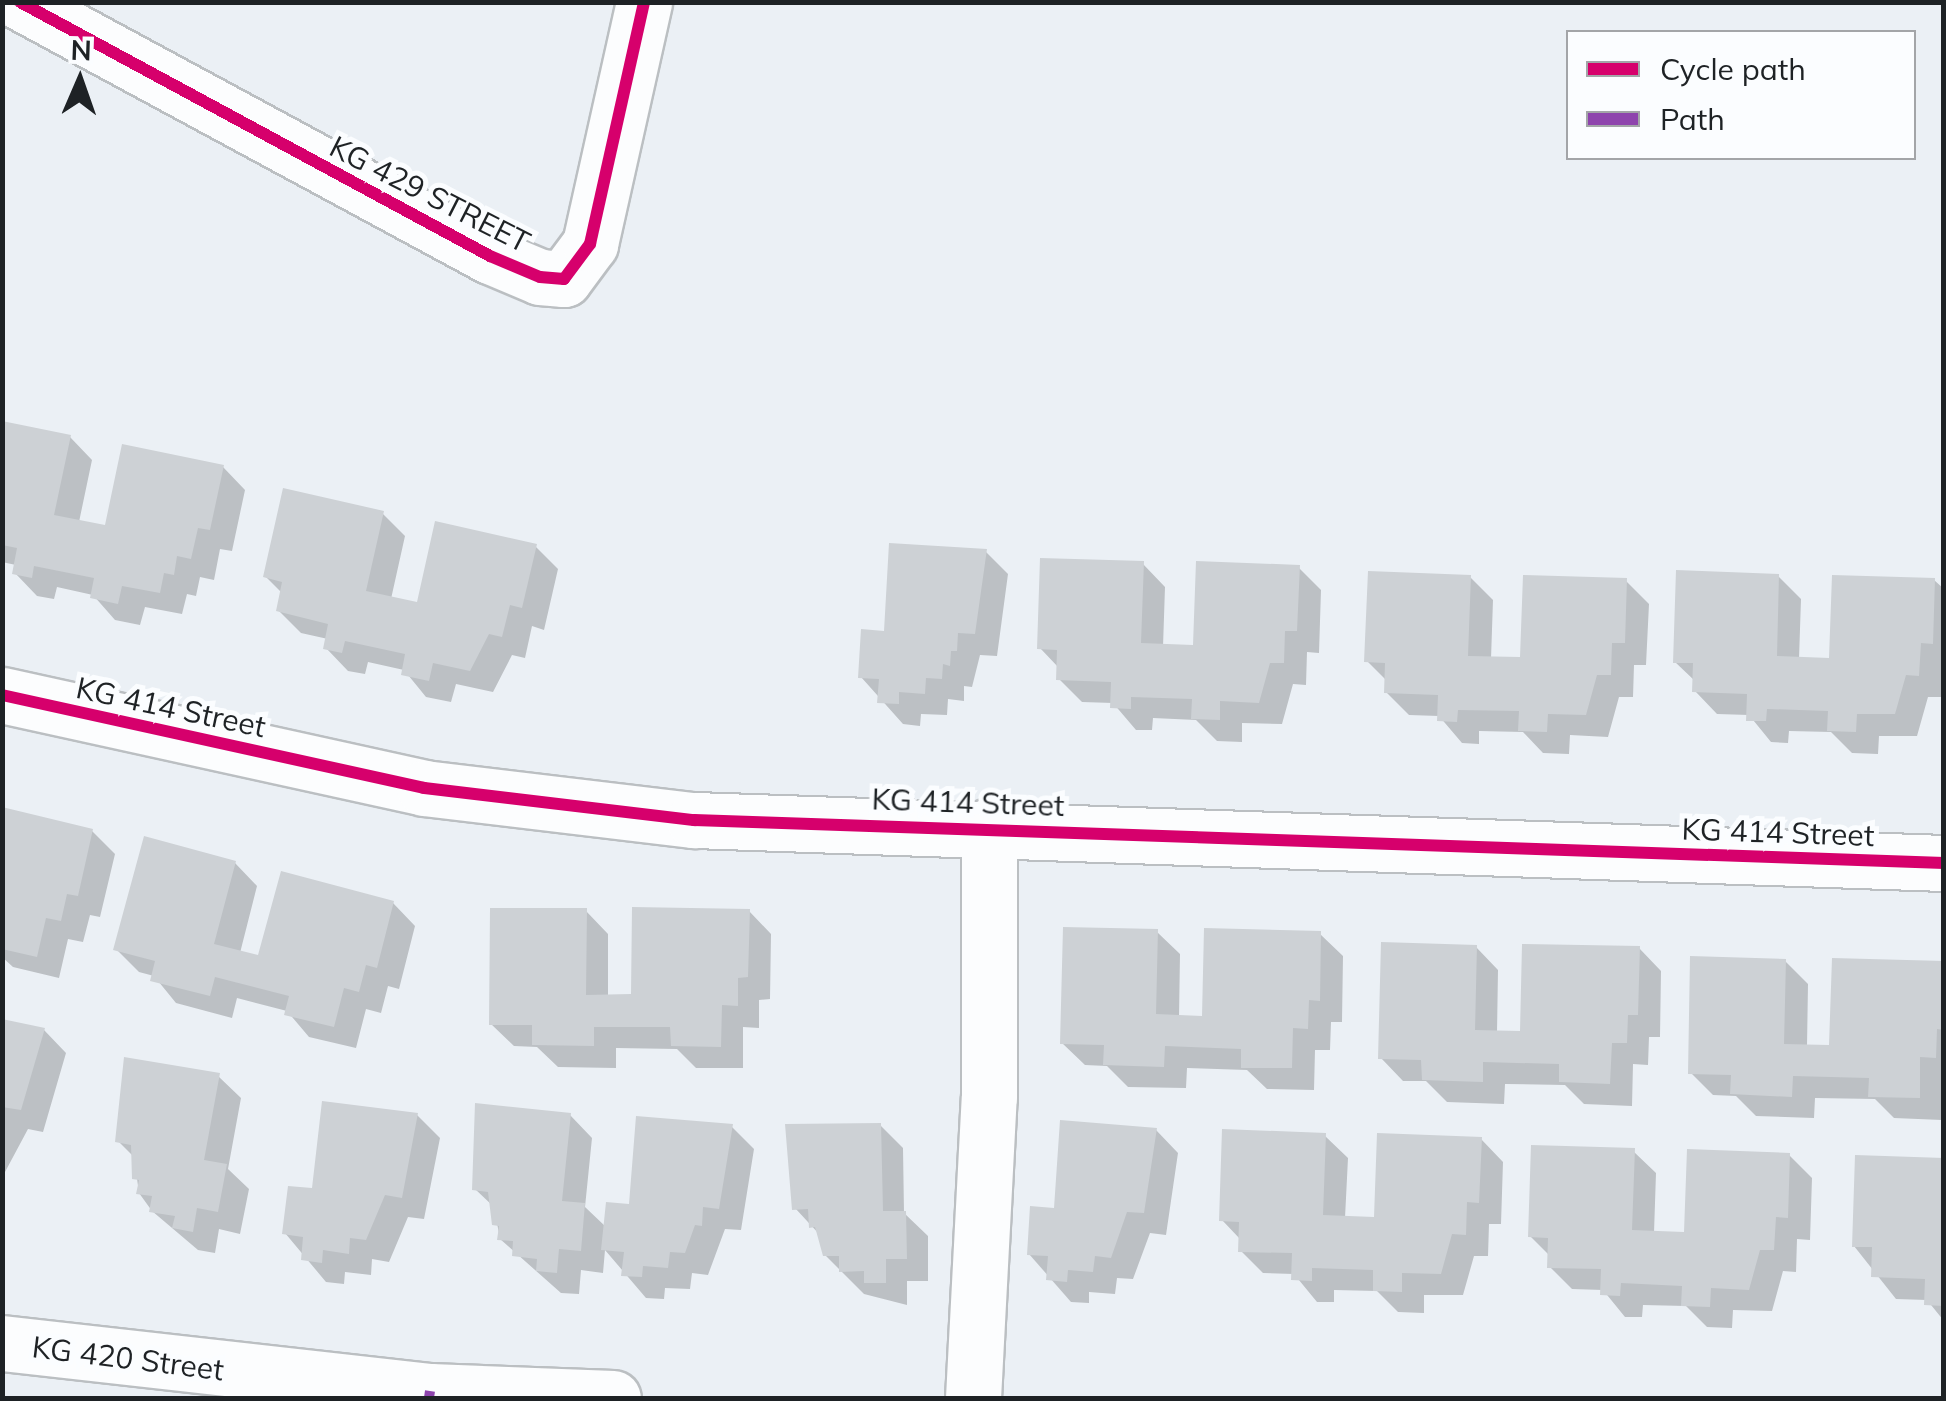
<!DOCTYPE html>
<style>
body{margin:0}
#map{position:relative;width:1946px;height:1401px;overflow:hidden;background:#ebf0f5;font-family:Mulish,sans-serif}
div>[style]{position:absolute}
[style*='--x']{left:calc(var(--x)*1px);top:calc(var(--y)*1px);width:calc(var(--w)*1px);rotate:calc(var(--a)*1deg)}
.shadow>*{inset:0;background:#0003}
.building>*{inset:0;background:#cdd1d5}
.roads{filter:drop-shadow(2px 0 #bbbfc2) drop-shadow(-2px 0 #bbbfc2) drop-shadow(0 2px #bbbfc2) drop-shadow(0 -2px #bbbfc2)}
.minor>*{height:55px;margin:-27.5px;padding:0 27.5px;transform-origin:27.5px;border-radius:27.5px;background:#fcfdfe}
.quiet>*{height:10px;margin-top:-5px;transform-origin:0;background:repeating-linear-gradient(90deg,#8e44ad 0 20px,transparent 0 30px)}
.cycleway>*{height:12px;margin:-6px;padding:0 6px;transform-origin:6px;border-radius:6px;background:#d6006c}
span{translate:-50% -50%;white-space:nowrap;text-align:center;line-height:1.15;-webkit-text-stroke:10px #fbfdff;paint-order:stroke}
.street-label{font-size:30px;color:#1e2225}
.frame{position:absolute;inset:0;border:5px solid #1e2225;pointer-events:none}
.legend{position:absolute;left:1566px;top:30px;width:350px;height:130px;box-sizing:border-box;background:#fbfdff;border:2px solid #a3a5a8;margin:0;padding:12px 18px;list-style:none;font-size:30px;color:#1e2225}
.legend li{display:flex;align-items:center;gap:20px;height:50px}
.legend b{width:50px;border:2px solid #a3a5a8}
.north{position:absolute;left:30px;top:30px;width:100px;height:100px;-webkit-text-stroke:8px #fbfdff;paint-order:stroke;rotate:2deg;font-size:28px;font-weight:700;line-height:40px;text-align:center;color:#1e2225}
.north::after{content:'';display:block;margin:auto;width:35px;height:45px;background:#1e2225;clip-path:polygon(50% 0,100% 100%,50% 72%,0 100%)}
</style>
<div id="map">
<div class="shadow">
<i style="clip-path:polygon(2px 423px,70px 437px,92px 460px,79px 522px,107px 528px,223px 467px,245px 490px,232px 551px,220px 549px,214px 580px,200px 577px,196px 596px,187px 594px,182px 614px,145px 607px,140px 625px,115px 620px,93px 595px,57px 587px,54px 599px,37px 596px,15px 573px,16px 565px,2px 562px)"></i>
<i style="clip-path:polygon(382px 513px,405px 536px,391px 599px,419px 605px,535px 546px,558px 569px,544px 630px,532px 626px,525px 658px,512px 655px,493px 692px,456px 684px,451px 702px,426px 697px,404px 670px,368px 662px,365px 674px,348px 671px,326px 648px,328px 639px,301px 633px,278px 610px,282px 593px,265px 576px)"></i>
<i style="clip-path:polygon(985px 551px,1008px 574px,997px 656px,980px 655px,972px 687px,964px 686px,964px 701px,948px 699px,947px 715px,921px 714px,920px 726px,903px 724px,861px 677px,887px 633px)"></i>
<i style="clip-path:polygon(1143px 564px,1165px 587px,1163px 647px,1196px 648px,1299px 568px,1321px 590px,1319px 653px,1307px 652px,1306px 685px,1293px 684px,1282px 724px,1242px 723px,1242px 742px,1217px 741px,1196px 720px,1153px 718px,1152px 730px,1136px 730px,1113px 703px,1082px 702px,1059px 679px,1059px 668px,1040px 648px)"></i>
<i style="clip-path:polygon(1778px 576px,1801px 599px,1799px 659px,1831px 660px,1934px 580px,1944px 589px,1941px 697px,1928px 697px,1917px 736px,1879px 736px,1878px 754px,1852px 753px,1831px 732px,1789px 731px,1788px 743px,1771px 742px,1749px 715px,1717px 714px,1695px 691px,1695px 681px,1675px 662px)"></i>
<i style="clip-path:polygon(1470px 577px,1493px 600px,1491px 659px,1522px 660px,1626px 581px,1649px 604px,1646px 665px,1634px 665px,1633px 697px,1619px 697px,1608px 737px,1570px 735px,1569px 754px,1543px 753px,1523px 732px,1479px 731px,1479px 744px,1462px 743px,1439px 716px,1409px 715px,1386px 692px,1387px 681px,1367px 661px)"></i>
<i style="clip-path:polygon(2px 810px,92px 831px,115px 854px,100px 917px,90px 915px,83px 942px,68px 939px,59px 978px,13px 967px,2px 957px)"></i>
<i style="clip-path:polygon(235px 863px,257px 886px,240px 953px,260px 958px,393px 903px,415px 926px,399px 989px,388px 986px,381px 1013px,366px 1009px,356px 1048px,309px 1037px,287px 1011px,237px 998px,232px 1018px,176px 1003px,154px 976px,139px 972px,116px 949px)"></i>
<i style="clip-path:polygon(586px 911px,608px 934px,608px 997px,633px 997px,749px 911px,771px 934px,770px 999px,759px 1000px,759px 1028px,743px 1027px,743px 1068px,696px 1068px,677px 1049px,616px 1048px,616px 1068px,558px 1067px,537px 1047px,514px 1046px,491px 1024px)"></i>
<i style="clip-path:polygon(1157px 932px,1180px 954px,1179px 1018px,1205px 1019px,1320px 934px,1343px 956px,1342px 1022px,1331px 1022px,1330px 1050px,1315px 1050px,1314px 1090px,1267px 1089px,1247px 1070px,1187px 1068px,1186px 1088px,1128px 1087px,1107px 1066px,1085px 1065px,1062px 1043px)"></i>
<i style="clip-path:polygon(1476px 947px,1498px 970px,1497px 1033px,1522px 1033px,1639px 948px,1661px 971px,1660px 1037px,1649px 1037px,1648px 1065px,1633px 1064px,1632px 1106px,1584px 1104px,1565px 1085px,1505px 1084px,1504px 1104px,1447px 1102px,1426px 1081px,1403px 1081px,1381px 1058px)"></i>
<i style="clip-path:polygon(1785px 961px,1808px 984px,1807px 1047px,1832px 1048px,1944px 963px,1942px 1120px,1894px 1118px,1875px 1099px,1815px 1098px,1814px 1118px,1756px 1116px,1736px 1096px,1713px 1095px,1690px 1072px)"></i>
<i style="clip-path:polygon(2px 1021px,44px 1030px,66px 1053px,43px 1132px,28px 1129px,5px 1172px)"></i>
<i style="clip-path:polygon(218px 1076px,241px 1098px,228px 1169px,249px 1189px,240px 1234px,219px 1229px,215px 1253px,198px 1250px,152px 1211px,139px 1193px,134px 1157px,118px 1141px)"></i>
<i style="clip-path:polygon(417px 1115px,440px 1138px,424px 1219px,408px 1217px,389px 1262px,372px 1259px,371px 1275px,345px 1272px,344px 1284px,326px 1282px,285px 1233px,314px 1191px)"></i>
<i style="clip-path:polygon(570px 1115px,592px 1138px,585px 1207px,606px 1227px,731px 1126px,754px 1149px,741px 1230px,725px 1229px,708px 1275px,692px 1273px,690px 1289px,665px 1288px,664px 1299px,646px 1298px,605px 1250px,603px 1273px,581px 1270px,579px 1294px,561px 1293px,500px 1239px,494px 1207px,475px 1189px)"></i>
<i style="clip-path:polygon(880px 1125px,903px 1148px,904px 1213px,928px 1236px,928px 1281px,907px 1281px,907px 1305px,864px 1294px,825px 1255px,820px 1235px,795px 1208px)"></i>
<i style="clip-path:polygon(1156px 1130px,1178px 1153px,1166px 1235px,1150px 1233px,1133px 1279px,1117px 1278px,1115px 1294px,1089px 1292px,1089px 1303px,1071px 1302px,1029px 1254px,1056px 1211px)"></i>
<i style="clip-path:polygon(1325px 1136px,1348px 1158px,1345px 1218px,1377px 1219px,1481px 1139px,1503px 1162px,1501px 1224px,1489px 1224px,1488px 1256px,1474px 1256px,1463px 1295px,1424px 1295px,1424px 1313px,1398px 1312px,1377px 1291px,1334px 1290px,1334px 1302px,1317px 1302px,1294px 1274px,1263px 1273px,1240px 1250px,1240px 1239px,1222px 1220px)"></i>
<i style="clip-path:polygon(1633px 1151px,1656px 1173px,1654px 1233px,1686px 1234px,1789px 1155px,1812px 1178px,1810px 1240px,1797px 1239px,1796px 1272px,1783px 1271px,1772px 1311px,1733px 1310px,1732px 1328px,1707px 1327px,1686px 1306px,1643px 1305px,1642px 1317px,1625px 1317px,1603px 1290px,1572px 1289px,1550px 1267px,1550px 1256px,1530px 1236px)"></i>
<i style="clip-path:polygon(1944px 1161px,1944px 1321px,1927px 1300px,1896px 1299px,1854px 1246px)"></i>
</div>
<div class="building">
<i style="clip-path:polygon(2px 421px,71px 435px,54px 515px,105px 525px,122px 444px,224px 465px,210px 530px,198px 528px,191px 559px,177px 556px,174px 575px,164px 573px,160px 593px,122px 586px,118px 604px,90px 598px,94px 578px,34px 566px,32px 578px,12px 574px,17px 548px,2px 545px)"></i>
<i style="clip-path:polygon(283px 488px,384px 511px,366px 591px,417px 602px,435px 521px,537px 544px,522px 608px,510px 605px,502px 637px,489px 634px,470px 671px,433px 663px,429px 681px,401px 675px,405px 654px,345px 641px,342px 653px,323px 649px,328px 624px,276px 611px,282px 582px,263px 577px)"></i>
<i style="clip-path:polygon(889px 543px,987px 549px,975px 634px,958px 633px,957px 651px,951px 651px,950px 666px,943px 664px,942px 679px,926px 678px,925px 694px,899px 692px,899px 704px,877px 703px,879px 679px,858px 678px,861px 629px,884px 631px)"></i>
<i style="clip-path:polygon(1040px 558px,1144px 561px,1141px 643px,1193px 645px,1196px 561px,1300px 565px,1297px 631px,1285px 631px,1284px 663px,1270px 663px,1259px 703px,1220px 701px,1220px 720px,1191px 719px,1192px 699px,1131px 697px,1131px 709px,1110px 708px,1111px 682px,1056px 680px,1057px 650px,1037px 649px)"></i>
<i style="clip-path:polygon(1676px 570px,1779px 574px,1777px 656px,1829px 658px,1832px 575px,1935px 578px,1933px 644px,1921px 643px,1919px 676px,1906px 675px,1895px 714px,1857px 714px,1856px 732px,1827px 731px,1828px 711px,1767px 709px,1766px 721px,1746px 721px,1747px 694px,1692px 692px,1693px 663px,1673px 663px)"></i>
<i style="clip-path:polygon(1368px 571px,1471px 575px,1468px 656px,1520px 657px,1523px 575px,1627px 578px,1625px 643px,1612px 643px,1611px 675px,1597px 675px,1586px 715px,1548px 714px,1547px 732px,1518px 731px,1519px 711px,1458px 710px,1457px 722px,1437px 721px,1438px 695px,1384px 693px,1385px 663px,1364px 662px)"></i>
<i style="clip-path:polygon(2px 807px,93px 829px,78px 896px,67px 894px,61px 921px,46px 918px,37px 957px,2px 949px)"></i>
<i style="clip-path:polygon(144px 836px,236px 861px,214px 944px,258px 955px,281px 871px,394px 901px,377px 968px,366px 965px,359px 992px,344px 988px,334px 1027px,284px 1015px,289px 996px,215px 977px,210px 996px,150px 981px,155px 961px,113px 950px)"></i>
<i style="clip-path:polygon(632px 907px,750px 909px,748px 977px,738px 978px,738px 1006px,722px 1005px,721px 1047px,671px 1046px,670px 1027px,594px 1027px,594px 1046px,532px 1045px,532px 1025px,489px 1025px,490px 908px,587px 908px,586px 995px,631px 994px)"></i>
<i style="clip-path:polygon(1063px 927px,1158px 929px,1156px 1014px,1202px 1016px,1204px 928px,1321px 931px,1320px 1001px,1309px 1000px,1308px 1029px,1293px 1028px,1292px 1068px,1241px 1068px,1241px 1049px,1165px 1046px,1164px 1067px,1103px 1065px,1104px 1045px,1060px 1044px)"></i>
<i style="clip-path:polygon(1381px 942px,1477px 945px,1475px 1030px,1520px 1031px,1522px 944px,1640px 946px,1638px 1015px,1628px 1015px,1627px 1043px,1612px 1043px,1610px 1084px,1559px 1082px,1559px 1064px,1483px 1062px,1483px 1082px,1422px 1080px,1421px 1060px,1378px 1059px)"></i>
<i style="clip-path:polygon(1690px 956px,1786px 959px,1784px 1044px,1829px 1045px,1832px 958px,1944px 961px,1944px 1030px,1937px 1029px,1936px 1058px,1920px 1057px,1920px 1098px,1868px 1097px,1869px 1078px,1793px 1076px,1792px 1097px,1730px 1094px,1731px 1075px,1688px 1074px)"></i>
<i style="clip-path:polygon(2px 1019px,45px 1028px,21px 1110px,2px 1107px)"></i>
<i style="clip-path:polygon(124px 1057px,220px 1073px,204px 1160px,227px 1164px,218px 1212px,197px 1208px,193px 1232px,172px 1228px,175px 1216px,149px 1212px,152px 1196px,136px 1194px,139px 1180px,132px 1179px,131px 1145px,115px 1142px)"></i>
<i style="clip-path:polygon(322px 1101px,418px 1113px,402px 1198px,385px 1195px,366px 1240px,350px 1238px,349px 1254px,323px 1250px,322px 1263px,301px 1260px,303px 1237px,282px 1234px,288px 1186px,312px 1188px)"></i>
<i style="clip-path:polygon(475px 1103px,571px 1113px,562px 1201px,585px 1203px,581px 1251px,559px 1249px,557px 1273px,536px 1271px,537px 1259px,512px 1256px,513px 1241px,497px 1240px,499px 1226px,492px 1225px,488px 1192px,472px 1190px)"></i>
<i style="clip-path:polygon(636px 1116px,733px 1124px,719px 1209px,703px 1207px,702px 1226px,695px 1225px,685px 1253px,670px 1252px,668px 1268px,643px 1266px,642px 1277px,621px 1276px,624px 1252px,601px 1250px,606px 1202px,629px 1204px)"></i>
<i style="clip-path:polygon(1060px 1120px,1157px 1128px,1144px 1213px,1127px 1212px,1111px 1258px,1095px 1256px,1093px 1272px,1068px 1270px,1067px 1282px,1046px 1280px,1048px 1256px,1027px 1255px,1030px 1206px,1054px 1208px)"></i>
<i style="clip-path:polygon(881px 1123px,883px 1211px,906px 1211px,907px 1259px,886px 1259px,886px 1283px,864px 1283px,864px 1271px,839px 1272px,839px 1256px,823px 1256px,815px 1227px,809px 1228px,808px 1209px,792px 1210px,785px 1124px)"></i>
<i style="clip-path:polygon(1222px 1129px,1326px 1133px,1323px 1215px,1374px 1217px,1377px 1133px,1482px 1137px,1479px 1203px,1467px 1202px,1466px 1235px,1452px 1234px,1441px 1274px,1402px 1273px,1402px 1292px,1373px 1291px,1373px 1270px,1312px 1268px,1312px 1281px,1291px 1280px,1292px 1253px,1238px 1252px,1239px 1222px,1219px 1221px)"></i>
<i style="clip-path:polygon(1531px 1145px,1635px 1148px,1632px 1230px,1684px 1232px,1687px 1149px,1790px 1153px,1788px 1218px,1776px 1217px,1774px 1250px,1760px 1250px,1749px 1290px,1711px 1288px,1710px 1307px,1681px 1306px,1682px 1286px,1621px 1283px,1620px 1296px,1600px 1295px,1601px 1269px,1547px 1268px,1548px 1238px,1528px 1237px)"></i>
<i style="clip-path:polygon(1855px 1155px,1944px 1158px,1944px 1306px,1924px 1305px,1925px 1279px,1871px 1277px,1872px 1247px,1852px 1247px)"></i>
</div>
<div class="roads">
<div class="minor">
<i style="--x:20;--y:2;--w:534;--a:28.39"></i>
<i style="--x:490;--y:256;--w:54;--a:22.8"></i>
<i style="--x:540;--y:277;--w:24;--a:5"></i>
<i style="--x:564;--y:279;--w:44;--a:-53.4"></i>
<i style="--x:590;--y:244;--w:248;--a:-77.4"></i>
<i style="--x:2;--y:695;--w:432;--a:12.4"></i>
<i style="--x:424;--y:788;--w:272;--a:6.8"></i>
<i style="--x:694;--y:820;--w:1251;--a:1.97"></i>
<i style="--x:2;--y:1343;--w:431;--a:6.4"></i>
<i style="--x:430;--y:1391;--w:183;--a:2.2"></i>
<i style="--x:973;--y:1398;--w:301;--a:-87"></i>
<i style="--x:989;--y:1097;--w:271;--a:-90"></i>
</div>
</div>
<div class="quiet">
<i style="--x:429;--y:1398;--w:7;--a:-82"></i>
</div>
<div class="cycleway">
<i style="--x:20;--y:2;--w:534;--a:28.39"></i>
<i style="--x:490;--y:256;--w:54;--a:22.8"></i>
<i style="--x:540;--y:277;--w:24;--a:5"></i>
<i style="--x:564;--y:279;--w:44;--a:-53.4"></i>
<i style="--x:590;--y:244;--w:248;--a:-77.4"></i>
<i style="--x:2;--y:695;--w:432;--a:12.4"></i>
<i style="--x:424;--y:788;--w:272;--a:6.8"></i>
<i style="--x:694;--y:820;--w:1251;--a:1.97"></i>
</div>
<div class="street-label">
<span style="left:430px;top:194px;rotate:27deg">KG 429 STREET</span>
<span style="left:171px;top:707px;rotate:12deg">KG 414 Street</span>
<span style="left:968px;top:802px;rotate:2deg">KG 414 Street</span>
<span style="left:1778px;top:832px;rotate:2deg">KG 414 Street</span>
<span style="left:128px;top:1358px;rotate:7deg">KG 420 Street</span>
</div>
<div class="frame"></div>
<ul class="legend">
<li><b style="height:12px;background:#d6006c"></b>Cycle path</li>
<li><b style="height:12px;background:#8e44ad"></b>Path</li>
</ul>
<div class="north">N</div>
</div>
